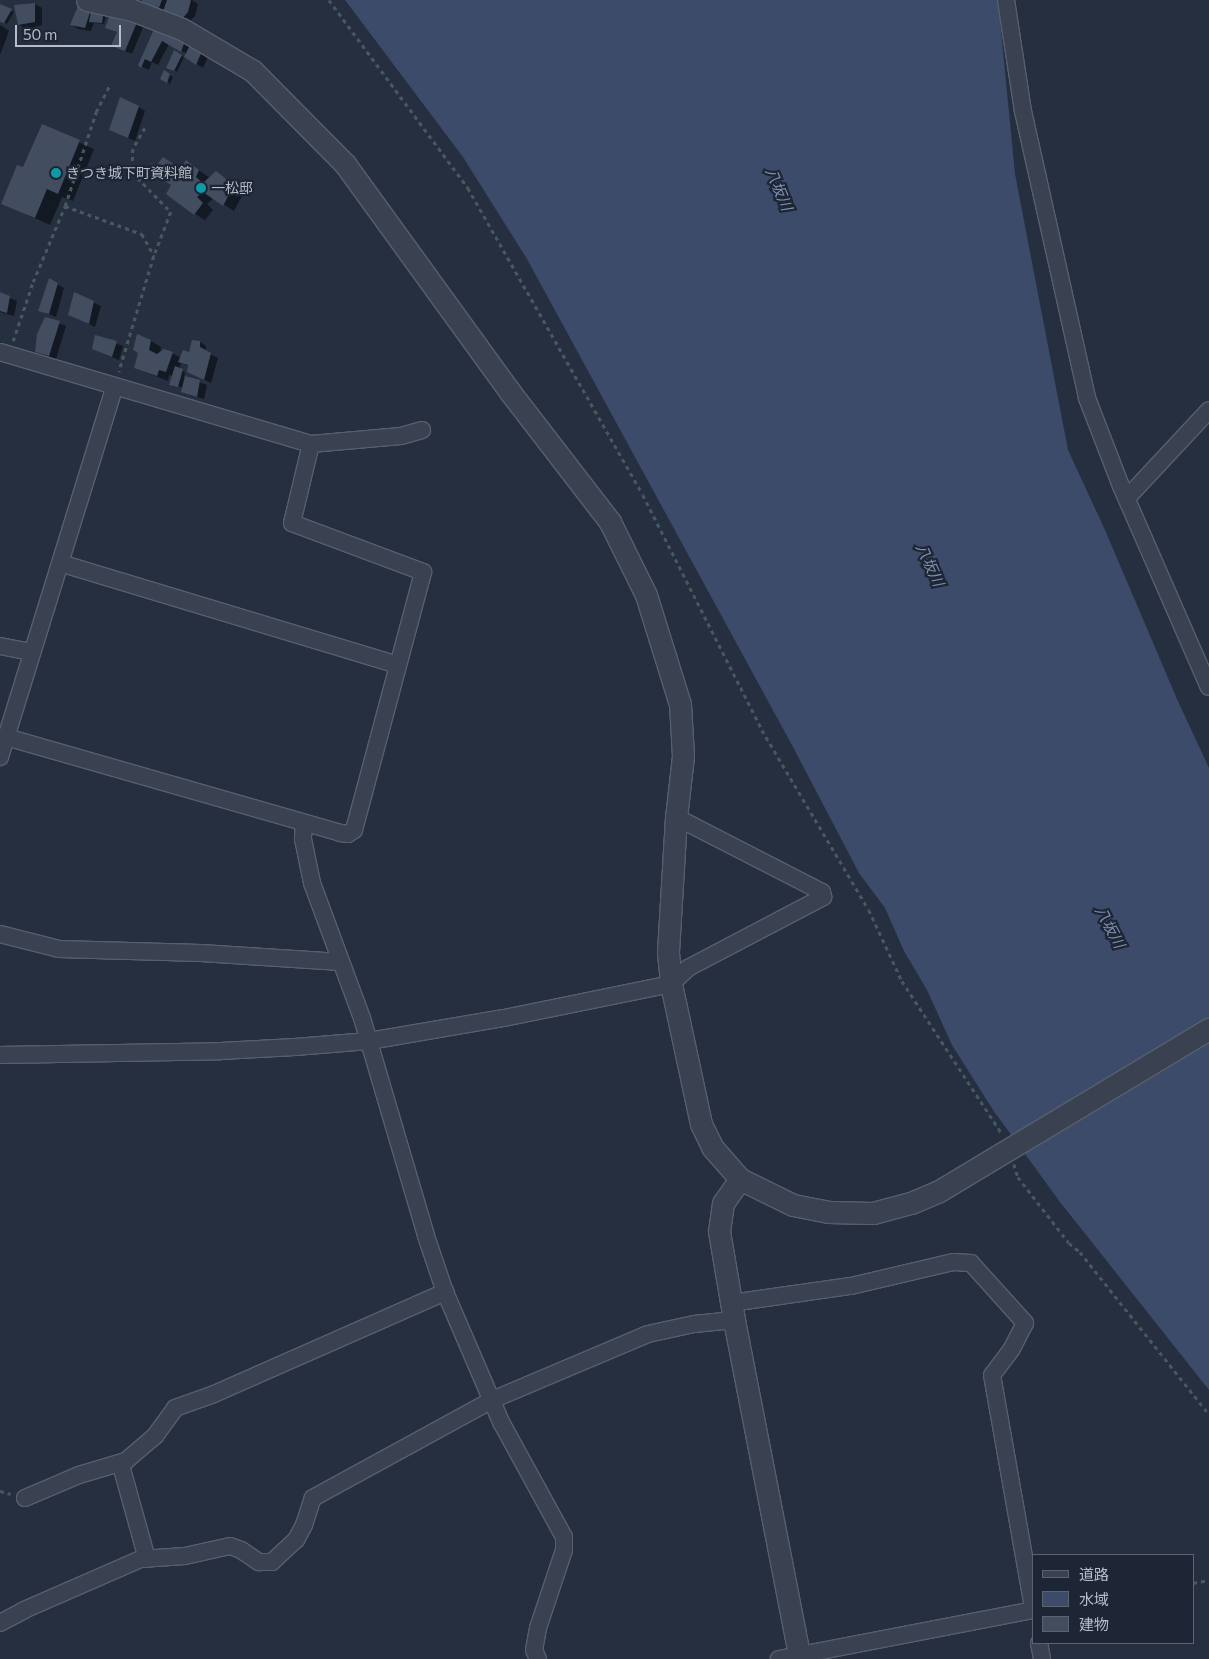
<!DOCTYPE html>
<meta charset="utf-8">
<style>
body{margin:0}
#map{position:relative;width:1209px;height:1659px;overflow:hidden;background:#252f40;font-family:Commissioner,"Noto Sans JP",sans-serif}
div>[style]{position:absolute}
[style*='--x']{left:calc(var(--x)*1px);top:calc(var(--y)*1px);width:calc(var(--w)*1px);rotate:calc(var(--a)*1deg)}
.water>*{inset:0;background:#3b4b69}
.shadow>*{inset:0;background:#0007}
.building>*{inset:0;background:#424d5f}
.path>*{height:2.5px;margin-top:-1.25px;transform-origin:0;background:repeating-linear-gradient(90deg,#46595e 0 4px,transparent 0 8px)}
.roads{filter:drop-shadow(1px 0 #575f6d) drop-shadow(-1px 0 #575f6d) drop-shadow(0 1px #575f6d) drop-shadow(0 -1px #575f6d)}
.minor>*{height:16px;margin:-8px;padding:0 8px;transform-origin:8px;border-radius:8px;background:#3a4150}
.tertiary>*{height:21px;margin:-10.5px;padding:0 10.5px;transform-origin:10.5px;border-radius:10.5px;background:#3a4150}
.dots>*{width:14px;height:14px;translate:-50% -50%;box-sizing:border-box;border:2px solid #1e2635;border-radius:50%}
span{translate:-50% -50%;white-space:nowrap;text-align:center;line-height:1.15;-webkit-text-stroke:4.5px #1e2635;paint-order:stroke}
.poi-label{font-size:14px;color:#b6bdca}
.left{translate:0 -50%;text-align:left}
.water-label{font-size:15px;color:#7e90b2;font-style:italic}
.legend{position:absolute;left:1032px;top:1554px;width:162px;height:90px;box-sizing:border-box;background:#1e2635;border:1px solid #5b6271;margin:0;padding:6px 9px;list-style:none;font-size:15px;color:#b6bdca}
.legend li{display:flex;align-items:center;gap:10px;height:25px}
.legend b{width:25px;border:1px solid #5b6271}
.scale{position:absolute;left:15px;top:25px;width:106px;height:22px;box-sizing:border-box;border:2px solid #b6bdca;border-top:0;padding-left:6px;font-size:15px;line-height:18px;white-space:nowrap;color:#b6bdca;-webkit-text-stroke:4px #1e2635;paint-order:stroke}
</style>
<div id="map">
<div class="water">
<i style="clip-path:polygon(345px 0,998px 0,1015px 174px,1068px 450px,1105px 530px,1177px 699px,1209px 768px,1209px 1390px,1060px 1202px,993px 1110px,952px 1045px,927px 990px,904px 951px,885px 908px,859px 873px,793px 747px,527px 259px,463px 157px)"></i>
</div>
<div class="shadow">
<i style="clip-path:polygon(144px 0,192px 0,198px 4px,195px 16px,189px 22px,170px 17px)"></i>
<i style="clip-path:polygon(35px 4px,42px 8px,42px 25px,26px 29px,19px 25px)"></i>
<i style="clip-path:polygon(0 5px,14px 12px,7px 24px,0 20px)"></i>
<i style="clip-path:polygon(78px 7px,107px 12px,104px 24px,94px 23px,91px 31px,78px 29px,72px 25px)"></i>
<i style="clip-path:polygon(113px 11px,144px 25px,132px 54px,112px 45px,118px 33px,106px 27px)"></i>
<i style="clip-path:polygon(0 25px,9px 31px,0 55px)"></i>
<i style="clip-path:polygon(156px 26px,209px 54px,203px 68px,185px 57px,187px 54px,169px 44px,158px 65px,152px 62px,149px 70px,139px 65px)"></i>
<i style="clip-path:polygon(174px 52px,184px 57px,177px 72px,168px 67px)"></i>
<i style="clip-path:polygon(165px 72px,173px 77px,170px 84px,162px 78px)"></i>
<i style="clip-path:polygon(139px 107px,145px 111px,135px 141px,118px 133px)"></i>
<i style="clip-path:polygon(42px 126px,94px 149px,73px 201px,62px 197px,50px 225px,2px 203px,24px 169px)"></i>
<i style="clip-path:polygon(187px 162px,210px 178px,216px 173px,244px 192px,234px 211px,214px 198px,207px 204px,213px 210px,205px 220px,195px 214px,156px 167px,181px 169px)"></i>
<i style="clip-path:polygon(57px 284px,64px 288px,56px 317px,39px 310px)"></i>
<i style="clip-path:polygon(0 294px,17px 301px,14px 316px,0 312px)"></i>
<i style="clip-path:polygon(75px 294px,101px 306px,95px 327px,69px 315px)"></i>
<i style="clip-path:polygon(45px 318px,66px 326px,56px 359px,36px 352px)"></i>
<i style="clip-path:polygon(96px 337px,123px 346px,119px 360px,100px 352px)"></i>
<i style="clip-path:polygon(151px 341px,161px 347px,160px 354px,172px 353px,181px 358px,200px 342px,206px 346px,206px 352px,218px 358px,211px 383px,195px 375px,189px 366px,181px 363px,179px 369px,185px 372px,184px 377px,207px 385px,204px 399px,190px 395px,183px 391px,184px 388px,170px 384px,173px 376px,169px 375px,168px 381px,135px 368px)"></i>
</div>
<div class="building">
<i style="clip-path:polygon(142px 0,162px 0,158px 10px,141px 4px)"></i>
<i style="clip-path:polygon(167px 0,191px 0,188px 12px,182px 19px,162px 14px)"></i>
<i style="clip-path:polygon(35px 3px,35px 22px,18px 25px,14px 5px)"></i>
<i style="clip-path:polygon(0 4px,12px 9px,4px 23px,0 22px)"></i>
<i style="clip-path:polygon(78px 6px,92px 6px,104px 10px,102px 23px,89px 22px,92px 6px,85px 28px,70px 25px)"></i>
<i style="clip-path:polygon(112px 9px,138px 20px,125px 51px,111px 46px,117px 32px,105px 28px)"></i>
<i style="clip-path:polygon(156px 25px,185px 41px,181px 52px,162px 41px,151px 62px,145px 59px,141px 68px,138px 65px)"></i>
<i style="clip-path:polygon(191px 43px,203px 49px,196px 65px,184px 57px)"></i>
<i style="clip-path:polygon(174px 50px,182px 55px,174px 71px,166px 68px)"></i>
<i style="clip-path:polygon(164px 70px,170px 74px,167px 83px,160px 79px)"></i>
<i style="clip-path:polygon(120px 97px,139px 106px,128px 138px,109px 130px)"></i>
<i style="clip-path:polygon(42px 124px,80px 140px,58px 194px,47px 189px,35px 218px,1px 204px,17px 165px,23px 167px)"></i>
<i style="clip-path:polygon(163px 157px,180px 168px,186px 160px,199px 170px,196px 177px,203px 183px,216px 171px,234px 185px,223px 206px,203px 192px,197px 197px,203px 203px,194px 215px,166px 194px,171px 185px,148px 171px,151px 163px,156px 166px)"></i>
<i style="clip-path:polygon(49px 278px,58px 283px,49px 314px,38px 311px)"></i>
<i style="clip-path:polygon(0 292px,10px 296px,7px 313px,0 311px)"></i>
<i style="clip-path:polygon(74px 292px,94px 301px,89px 324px,68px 315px)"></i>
<i style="clip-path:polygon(45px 317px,60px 321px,49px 356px,35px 352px,37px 334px)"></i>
<i style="clip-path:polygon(137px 334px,151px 340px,149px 350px,157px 354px,164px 349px,173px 352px,166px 372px,159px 370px,157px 376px,134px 368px,138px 353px,133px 350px)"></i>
<i style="clip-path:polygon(95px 335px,117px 341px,112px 357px,92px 349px)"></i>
<i style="clip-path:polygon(192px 340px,200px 341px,200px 347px,211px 353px,204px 380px,187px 372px,188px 365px,178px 362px,183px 350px,189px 352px)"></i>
<i style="clip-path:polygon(175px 366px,183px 369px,178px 387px,169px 385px)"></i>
<i style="clip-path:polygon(185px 376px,200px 380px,197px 397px,181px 392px)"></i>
</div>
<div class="path">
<i style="--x:329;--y:0;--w:234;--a:53.5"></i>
<i style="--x:468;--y:188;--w:353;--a:60.3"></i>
<i style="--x:643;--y:495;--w:263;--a:63.1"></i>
<i style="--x:762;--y:730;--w:209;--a:59.3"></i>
<i style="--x:869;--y:910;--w:78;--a:65.1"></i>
<i style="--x:902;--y:981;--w:183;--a:56.8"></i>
<i style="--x:145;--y:128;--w:24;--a:120"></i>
<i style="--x:133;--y:149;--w:23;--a:92"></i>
<i style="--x:132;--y:172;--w:56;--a:45.7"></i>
<i style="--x:171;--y:212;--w:47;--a:111.1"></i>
<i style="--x:65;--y:206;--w:82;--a:20"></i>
<i style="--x:142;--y:234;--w:25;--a:61"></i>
<i style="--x:154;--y:256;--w:121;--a:106.8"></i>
<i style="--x:13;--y:341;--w:62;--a:-71.3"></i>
<i style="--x:33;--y:282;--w:82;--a:-67.2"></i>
<i style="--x:65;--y:206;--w:99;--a:-71.7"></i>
<i style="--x:96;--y:112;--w:30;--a:-63"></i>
<i style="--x:1014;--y:1164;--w:14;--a:73"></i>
<i style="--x:1018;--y:1177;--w:83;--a:52.3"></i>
<i style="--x:1069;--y:1243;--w:14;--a:39"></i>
<i style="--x:1080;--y:1252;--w:207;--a:51.5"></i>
<i style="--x:0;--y:1491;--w:11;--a:15"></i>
<i style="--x:1193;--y:1583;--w:16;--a:-11"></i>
</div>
<div class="roads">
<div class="minor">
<i style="--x:1006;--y:0;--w:112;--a:81.3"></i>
<i style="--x:1023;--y:111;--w:294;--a:77.4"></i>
<i style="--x:1087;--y:398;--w:94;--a:68.9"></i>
<i style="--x:1121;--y:486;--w:219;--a:66.4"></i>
<i style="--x:0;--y:352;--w:324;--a:16.5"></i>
<i style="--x:311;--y:444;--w:90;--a:-5.1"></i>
<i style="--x:401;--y:436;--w:22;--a:-16"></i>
<i style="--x:1127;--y:498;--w:120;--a:-47"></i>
<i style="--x:60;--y:563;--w:353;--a:16.8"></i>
<i style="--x:0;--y:646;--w:32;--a:11"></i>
<i style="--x:6;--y:737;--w:348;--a:16"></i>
<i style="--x:340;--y:833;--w:8;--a:7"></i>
<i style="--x:348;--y:834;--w:7;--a:-34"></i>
<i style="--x:354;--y:830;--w:267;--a:-75"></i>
<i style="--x:423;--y:572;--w:140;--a:-159.5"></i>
<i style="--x:292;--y:523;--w:81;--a:-76.5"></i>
<i style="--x:0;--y:757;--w:388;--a:-72.8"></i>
<i style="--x:304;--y:823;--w:16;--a:94"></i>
<i style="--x:303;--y:839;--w:45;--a:78.4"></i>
<i style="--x:312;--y:883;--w:144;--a:69.7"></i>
<i style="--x:362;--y:1018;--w:227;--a:73.6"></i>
<i style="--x:426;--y:1236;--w:59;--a:71.3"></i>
<i style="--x:445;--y:1292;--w:142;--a:66.7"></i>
<i style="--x:501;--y:1422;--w:131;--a:61.3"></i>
<i style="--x:564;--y:1537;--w:13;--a:90"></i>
<i style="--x:564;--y:1550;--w:82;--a:108.4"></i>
<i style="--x:538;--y:1628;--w:22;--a:100"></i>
<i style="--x:534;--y:1650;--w:10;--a:66"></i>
<i style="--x:0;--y:934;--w:61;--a:14.3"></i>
<i style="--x:59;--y:949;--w:142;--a:1.6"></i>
<i style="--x:201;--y:953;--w:140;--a:3.7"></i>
<i style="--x:0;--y:1055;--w:221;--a:-1"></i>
<i style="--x:221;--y:1051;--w:74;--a:-3.1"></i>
<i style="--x:295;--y:1047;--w:74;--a:-4.6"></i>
<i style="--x:369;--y:1041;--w:137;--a:-9.7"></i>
<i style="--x:504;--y:1018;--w:170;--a:-11.5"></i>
<i style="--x:671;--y:984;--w:23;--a:-43"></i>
<i style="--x:688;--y:968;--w:153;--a:-27.7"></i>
<i style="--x:823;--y:897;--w:5;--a:-101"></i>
<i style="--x:822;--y:892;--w:164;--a:-152.8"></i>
<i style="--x:731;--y:1303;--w:121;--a:-8.1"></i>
<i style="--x:851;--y:1286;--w:105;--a:-13.2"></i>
<i style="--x:953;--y:1262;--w:18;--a:3"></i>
<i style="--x:971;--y:1263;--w:81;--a:48"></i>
<i style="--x:1025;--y:1323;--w:30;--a:117"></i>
<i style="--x:1011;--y:1350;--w:31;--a:127"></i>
<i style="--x:992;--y:1375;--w:237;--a:80"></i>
<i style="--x:25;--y:1498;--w:59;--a:-23.1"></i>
<i style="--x:79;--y:1475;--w:49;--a:-16.6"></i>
<i style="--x:147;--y:1559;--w:98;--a:-105.5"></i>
<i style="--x:121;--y:1465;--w:45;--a:-40.5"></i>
<i style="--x:155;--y:1436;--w:34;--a:-54"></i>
<i style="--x:175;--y:1408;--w:41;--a:-19.7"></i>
<i style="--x:214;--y:1394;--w:253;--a:-23.8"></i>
<i style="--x:0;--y:1623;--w:27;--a:-28"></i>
<i style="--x:24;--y:1610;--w:128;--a:-23.6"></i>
<i style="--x:141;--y:1559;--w:44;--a:-3.9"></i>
<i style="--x:185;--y:1556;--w:46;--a:-12.5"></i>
<i style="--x:230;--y:1546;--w:12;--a:20"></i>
<i style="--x:241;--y:1550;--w:22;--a:34"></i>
<i style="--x:259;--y:1562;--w:13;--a:0"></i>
<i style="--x:272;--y:1562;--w:33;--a:-43"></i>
<i style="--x:296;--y:1540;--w:17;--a:-62"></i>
<i style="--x:304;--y:1525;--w:28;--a:-72"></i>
<i style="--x:313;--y:1498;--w:204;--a:-28.7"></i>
<i style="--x:492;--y:1400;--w:169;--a:-22.9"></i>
<i style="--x:648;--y:1334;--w:47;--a:-12.3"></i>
<i style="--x:694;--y:1324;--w:40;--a:-5.7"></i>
<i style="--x:1039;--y:1643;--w:16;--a:79"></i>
<i style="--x:779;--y:1659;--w:259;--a:-10.9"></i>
</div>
<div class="tertiary">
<i style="--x:87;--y:0;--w:46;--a:12.5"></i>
<i style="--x:132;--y:10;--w:53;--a:20.8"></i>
<i style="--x:182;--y:29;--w:82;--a:30.6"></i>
<i style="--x:253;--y:71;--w:131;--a:45.3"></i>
<i style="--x:345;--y:164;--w:281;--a:54.1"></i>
<i style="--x:510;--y:392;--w:164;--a:52.4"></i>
<i style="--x:610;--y:522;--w:81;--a:63.7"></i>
<i style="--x:646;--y:595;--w:114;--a:72.7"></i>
<i style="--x:680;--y:704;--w:52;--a:86.7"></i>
<i style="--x:683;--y:756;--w:61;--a:96.5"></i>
<i style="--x:676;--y:817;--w:136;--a:93.4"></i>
<i style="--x:668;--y:953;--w:31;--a:84"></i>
<i style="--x:671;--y:984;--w:143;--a:77.9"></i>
<i style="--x:701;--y:1124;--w:25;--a:64"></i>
<i style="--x:712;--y:1147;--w:43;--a:48.8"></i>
<i style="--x:740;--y:1179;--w:59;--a:26.1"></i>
<i style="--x:793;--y:1205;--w:36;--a:11"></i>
<i style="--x:828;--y:1212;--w:45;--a:1.3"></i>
<i style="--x:873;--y:1213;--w:39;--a:-15"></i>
<i style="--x:911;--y:1203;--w:30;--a:-23"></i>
<i style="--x:939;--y:1191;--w:315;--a:-31"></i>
<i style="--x:740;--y:1179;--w:29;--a:125"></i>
<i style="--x:723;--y:1203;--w:28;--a:98"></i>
<i style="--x:719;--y:1231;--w:90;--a:80.4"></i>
<i style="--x:734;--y:1320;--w:345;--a:79"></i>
</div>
</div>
<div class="dots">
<i style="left:56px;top:173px;background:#0f9aa8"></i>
<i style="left:201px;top:188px;background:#0f9aa8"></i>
</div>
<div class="poi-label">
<span class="left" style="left:66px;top:173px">きつき城下町資料館</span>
<span class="left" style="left:211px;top:188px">一松邸</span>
</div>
<div class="water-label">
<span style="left:779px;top:189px;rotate:67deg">八坂川</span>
<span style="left:930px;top:565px;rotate:65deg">八坂川</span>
<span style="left:1110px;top:927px;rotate:62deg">八坂川</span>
</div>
<ul class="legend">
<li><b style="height:6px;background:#3a4150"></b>道路</li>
<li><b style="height:14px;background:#3b4b69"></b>水域</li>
<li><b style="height:14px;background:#424d5f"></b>建物</li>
</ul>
<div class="scale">50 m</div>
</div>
